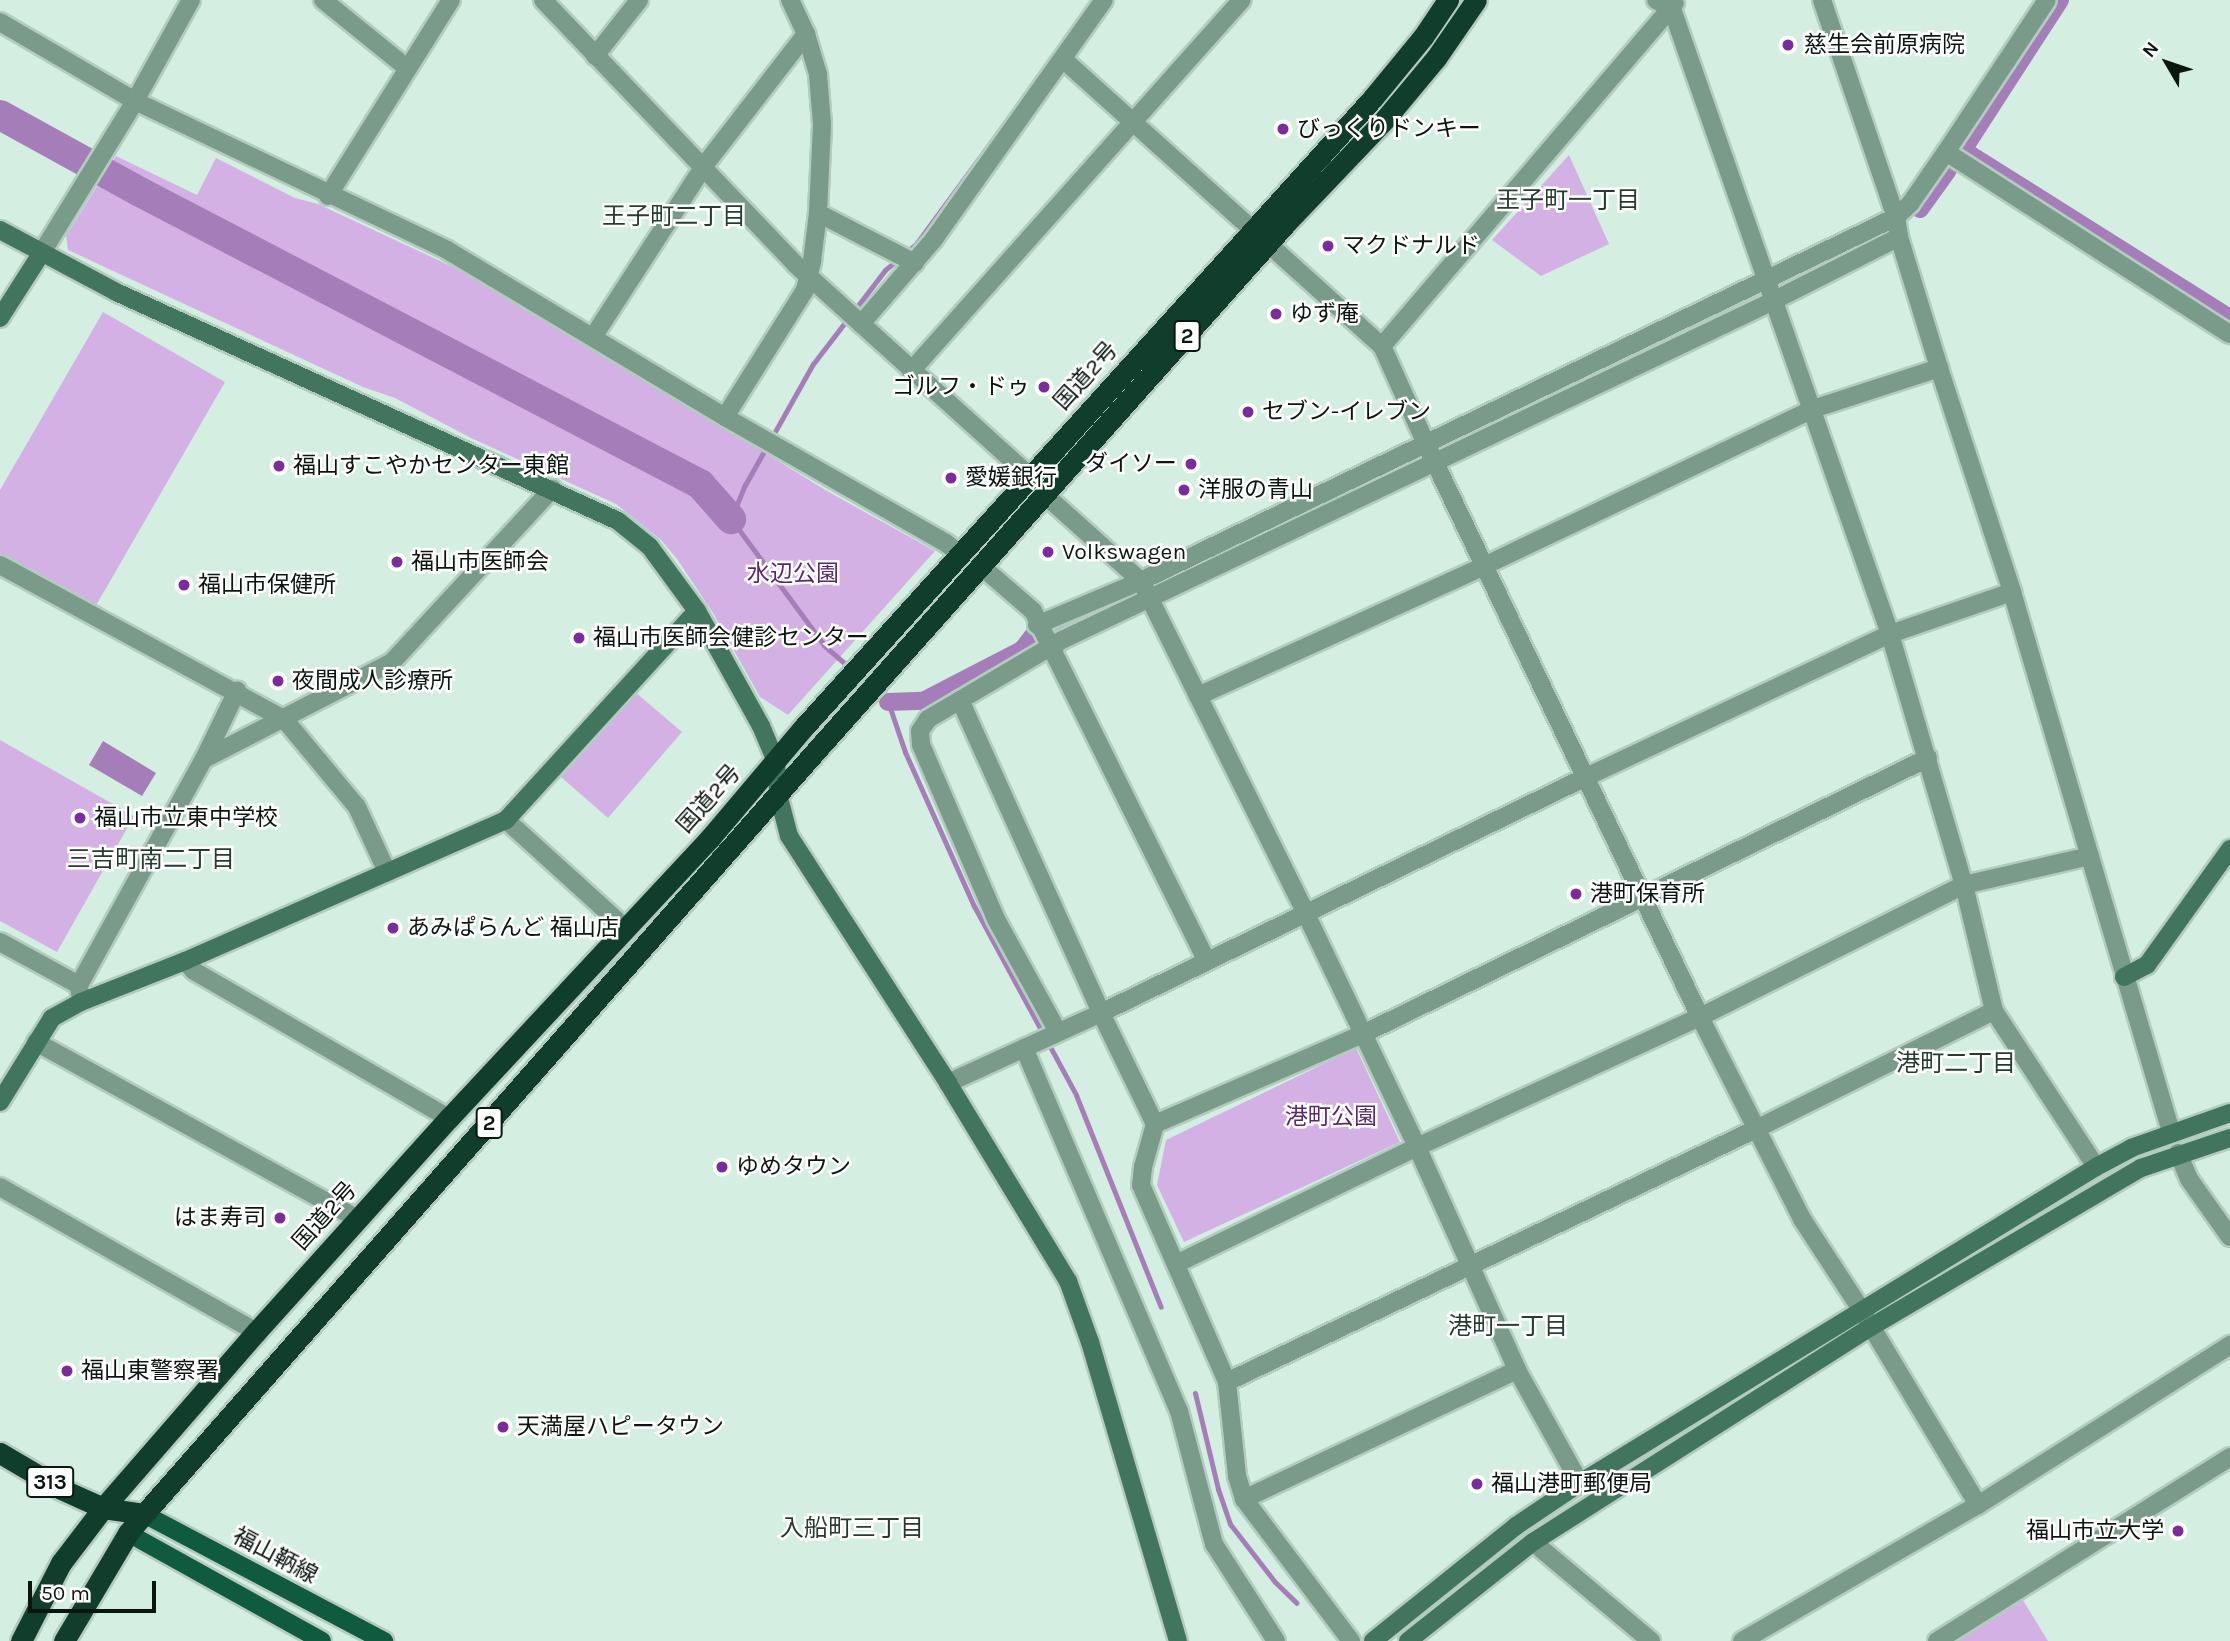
<!DOCTYPE html>
<meta charset="utf-8">
<style>
body{margin:0}
#map{position:relative;width:2230px;height:1641px;overflow:hidden;background:#d4efe1;font-family:Karla,"Noto Sans JP",sans-serif}
div>[style]{position:absolute}
[style*='--x']{left:calc(var(--x)*1px);top:calc(var(--y)*1px);width:calc(var(--w)*1px);rotate:calc(var(--a)*1deg)}
.green>*{inset:0;background:#d4b1e5}
.water>*{inset:0;background:#a57db8}
.stream>*{height:5px;margin:-2.5px;padding:0 2.5px;transform-origin:2.5px;border-radius:2.5px;background:#a57db8}
.canal>*{height:18px;margin:-9px;padding:0 9px;transform-origin:9px;border-radius:9px;background:#a57db8}
.river>*{height:30px;margin:-15px;padding:0 15px;transform-origin:15px;border-radius:15px;background:#a57db8}
.roads{filter:drop-shadow(2px 0 #b4ccc0) drop-shadow(-2px 0 #b4ccc0) drop-shadow(0 2px #b4ccc0) drop-shadow(0 -2px #b4ccc0)}
.street>*{height:18px;margin:-9px;padding:0 9px;transform-origin:9px;border-radius:9px;background:#7a9a8a}
.secondary>*{height:18px;margin:-9px;padding:0 9px;transform-origin:9px;border-radius:9px;background:#42755e}
.primary>*{height:18px;margin:-9px;padding:0 9px;transform-origin:9px;border-radius:9px;background:#105a40}
.highway>*{height:21px;margin:-10.5px;padding:0 10.5px;transform-origin:10.5px;border-radius:10.5px;background:#113e2c}
.dots>*{width:19px;height:19px;translate:-50% -50%;box-sizing:border-box;border:4px solid #fff;border-radius:50%}
span{translate:-50% -50%;white-space:nowrap;text-align:center;line-height:1.15;-webkit-text-stroke:5px #fff;paint-order:stroke}
.shield-label span{padding:2px 5px;background:#fff;border:2px solid;border-radius:5px;-webkit-text-stroke-width:0}
.shield-label{font-size:21px;color:#0c1611;font-weight:700}
.poi-label{font-size:23px;color:#0c1611}
.left{translate:0 -50%;text-align:left}
.right{translate:-100% -50%;text-align:right}
.street-label{font-size:23px;color:#0c1611}
.park-label{font-size:23px;color:#59266f}
.neighbourhood-label{font-size:24px;color:#253c31}
.north{position:absolute;left:2132px;top:28px;width:70px;height:70px;-webkit-text-stroke:5px #fff;paint-order:stroke;rotate:309deg;font-size:19px;font-weight:700;line-height:28px;text-align:center;color:#0c1611}
.north::after{content:'';display:block;margin:auto;width:24px;height:32px;background:#0c1611;clip-path:polygon(50% 0,100% 100%,50% 72%,0 100%)}
.scale{position:absolute;left:28px;top:1581px;width:128px;height:32px;box-sizing:border-box;border:4px solid #0c1611;border-top:0;padding-left:9px;font-size:21px;line-height:24px;white-space:nowrap;color:#0c1611;-webkit-text-stroke:5px #fff;paint-order:stroke}
</style>
<div id="map">
<div class="green">
<i style="clip-path:polygon(1569px 155px,1609px 244px,1541px 276px,1492px 240px)"></i>
<i style="clip-path:polygon(116px 156px,197px 195px,216px 158px,295px 198px,318px 204px,455px 268px,577px 337px,827px 491px,935px 551px,788px 715px,760px 697px,713px 613px,677px 559px,661px 540px,616px 504px,471px 438px,395px 398px,363px 387px,68px 250px,66px 236px)"></i>
<i style="clip-path:polygon(103px 312px,225px 382px,94px 609px,0 554px,0 490px)"></i>
<i style="clip-path:polygon(634px 691px,682px 732px,608px 818px,561px 777px)"></i>
<i style="clip-path:polygon(0 740px,134px 816px,57px 952px,0 921px)"></i>
<i style="clip-path:polygon(1356px 1048px,1400px 1142px,1184px 1242px,1157px 1185px,1166px 1140px)"></i>
<i style="clip-path:polygon(2021px 1597px,2048px 1641px,1950px 1641px)"></i>
</div>
<div class="water">
<i style="clip-path:polygon(103px 741px,156px 773px,142px 796px,89px 765px)"></i>
</div>
<div class="stream">
<i style="--x:905;--y:253;--w:14;--a:-39"></i>
<i style="--x:916;--y:244;--w:215;--a:-53.7"></i>
<i style="--x:850;--y:668;--w:35;--a:-139"></i>
<i style="--x:824;--y:645;--w:157;--a:-126.4"></i>
<i style="--x:731;--y:519;--w:37;--a:-68"></i>
<i style="--x:745;--y:485;--w:139;--a:-60.7"></i>
<i style="--x:813;--y:364;--w:118;--a:-52.5"></i>
<i style="--x:885;--y:270;--w:17;--a:-40"></i>
<i style="--x:875;--y:690;--w:18;--a:43"></i>
<i style="--x:888;--y:702;--w:53;--a:71.2"></i>
<i style="--x:905;--y:752;--w:169;--a:65.9"></i>
<i style="--x:974;--y:906;--w:215;--a:61.6"></i>
<i style="--x:1076;--y:1095;--w:228;--a:68.2"></i>
<i style="--x:1195;--y:1393;--w:99;--a:76.5"></i>
<i style="--x:1218;--y:1489;--w:37;--a:71"></i>
<i style="--x:1230;--y:1524;--w:73;--a:52.2"></i>
<i style="--x:1275;--y:1582;--w:30;--a:44"></i>
</div>
<div class="canal">
<i style="--x:2060;--y:0;--w:179;--a:122.9"></i>
<i style="--x:1963;--y:150;--w:315;--a:32.2"></i>
<i style="--x:1920;--y:209;--w:48;--a:-54.3"></i>
<i style="--x:888;--y:702;--w:35;--a:-2"></i>
<i style="--x:923;--y:701;--w:111;--a:-27.3"></i>
<i style="--x:1022;--y:650;--w:16;--a:-52"></i>
<i style="--x:1032;--y:637;--w:33;--a:-20"></i>
<i style="--x:1063;--y:626;--w:180;--a:-24.3"></i>
<i style="--x:1227;--y:552;--w:626;--a:-25.66"></i>
<i style="--x:1791;--y:281;--w:94;--a:-28.5"></i>
</div>
<div class="river">
<i style="--x:0;--y:115;--w:160;--a:28.8"></i>
<i style="--x:140;--y:192;--w:632;--a:27.54"></i>
<i style="--x:700;--y:484;--w:47;--a:48.5"></i>
</div>
<div class="roads">
<div class="street">
<i style="--x:323;--y:0;--w:108;--a:39"></i>
<i style="--x:543;--y:0;--w:365;--a:46.3"></i>
<i style="--x:795;--y:264;--w:316;--a:42.1"></i>
<i style="--x:1656;--y:0;--w:18;--a:29"></i>
<i style="--x:1672;--y:9;--w:662;--a:70.77"></i>
<i style="--x:1890;--y:634;--w:262;--a:73.6"></i>
<i style="--x:1964;--y:885;--w:130;--a:76.6"></i>
<i style="--x:1994;--y:1011;--w:186;--a:56.8"></i>
<i style="--x:1822;--y:0;--w:229;--a:71.2"></i>
<i style="--x:1896;--y:217;--w:20;--a:81"></i>
<i style="--x:1899;--y:237;--w:137;--a:73"></i>
<i style="--x:1939;--y:368;--w:236;--a:71.9"></i>
<i style="--x:2012;--y:592;--w:563;--a:73.59"></i>
<i style="--x:0;--y:22;--w:156;--a:30.3"></i>
<i style="--x:135;--y:101;--w:346;--a:25.5"></i>
<i style="--x:447;--y:250;--w:324;--a:31"></i>
<i style="--x:725;--y:417;--w:254;--a:29.7"></i>
<i style="--x:946;--y:543;--w:19;--a:39"></i>
<i style="--x:595;--y:56;--w:71;--a:-51.8"></i>
<i style="--x:1064;--y:60;--w:428;--a:42"></i>
<i style="--x:1382;--y:346;--w:107;--a:65.8"></i>
<i style="--x:1426;--y:444;--w:635;--a:64.44"></i>
<i style="--x:1700;--y:1017;--w:226;--a:63.2"></i>
<i style="--x:1802;--y:1219;--w:110;--a:56.9"></i>
<i style="--x:1862;--y:1311;--w:226;--a:59.1"></i>
<i style="--x:1946;--y:152;--w:337;--a:32.7"></i>
<i style="--x:328;--y:196;--w:231;--a:-57.9"></i>
<i style="--x:818;--y:213;--w:109;--a:27.3"></i>
<i style="--x:41;--y:254;--w:180;--a:-58.4"></i>
<i style="--x:135;--y:101;--w:115;--a:-61"></i>
<i style="--x:861;--y:324;--w:112;--a:-49.3"></i>
<i style="--x:934;--y:239;--w:293;--a:-54.6"></i>
<i style="--x:593;--y:337;--w:204;--a:-57"></i>
<i style="--x:704;--y:166;--w:167;--a:-52.3"></i>
<i style="--x:1382;--y:346;--w:451;--a:-49.5"></i>
<i style="--x:911;--y:371;--w:497;--a:-48.3"></i>
<i style="--x:725;--y:417;--w:150;--a:-57.8"></i>
<i style="--x:805;--y:290;--w:30;--a:-76"></i>
<i style="--x:812;--y:261;--w:48;--a:-82.9"></i>
<i style="--x:818;--y:213;--w:89;--a:-87.4"></i>
<i style="--x:822;--y:124;--w:50;--a:-94.6"></i>
<i style="--x:818;--y:74;--w:42;--a:-106.7"></i>
<i style="--x:806;--y:34;--w:38;--a:-115"></i>
<i style="--x:1045;--y:495;--w:129;--a:41.9"></i>
<i style="--x:1141;--y:581;--w:372;--a:63.6"></i>
<i style="--x:1306;--y:914;--w:258;--a:64.5"></i>
<i style="--x:1417;--y:1147;--w:244;--a:65.8"></i>
<i style="--x:1517;--y:1370;--w:129;--a:60.9"></i>
<i style="--x:0;--y:565;--w:323;--a:28.5"></i>
<i style="--x:284;--y:719;--w:114;--a:50.3"></i>
<i style="--x:357;--y:807;--w:72;--a:65.2"></i>
<i style="--x:981;--y:566;--w:69;--a:40.9"></i>
<i style="--x:1033;--y:611;--w:391;--a:63.6"></i>
<i style="--x:1037;--y:625;--w:113;--a:-22.9"></i>
<i style="--x:1141;--y:581;--w:838;--a:-25.74"></i>
<i style="--x:1896;--y:217;--w:19;--a:-43"></i>
<i style="--x:1910;--y:204;--w:63;--a:-55.3"></i>
<i style="--x:1946;--y:152;--w:182;--a:-56.4"></i>
<i style="--x:1198;--y:696;--w:314;--a:-24.4"></i>
<i style="--x:1484;--y:566;--w:365;--a:-25.5"></i>
<i style="--x:1813;--y:409;--w:133;--a:-18"></i>
<i style="--x:960;--y:700;--w:343;--a:65.7"></i>
<i style="--x:1101;--y:1013;--w:123;--a:64.1"></i>
<i style="--x:1155;--y:1124;--w:45;--a:105.6"></i>
<i style="--x:1143;--y:1167;--w:18;--a:96"></i>
<i style="--x:1141;--y:1185;--w:215;--a:66.4"></i>
<i style="--x:1227;--y:1382;--w:95;--a:83.9"></i>
<i style="--x:1237;--y:1476;--w:24;--a:73"></i>
<i style="--x:1244;--y:1499;--w:178;--a:53"></i>
<i style="--x:204;--y:759;--w:76;--a:-64.1"></i>
<i style="--x:506;--y:820;--w:161;--a:42.2"></i>
<i style="--x:0;--y:942;--w:90;--a:28.6"></i>
<i style="--x:185;--y:961;--w:13;--a:48"></i>
<i style="--x:194;--y:971;--w:294;--a:30"></i>
<i style="--x:81;--y:1002;--w:17;--a:-97"></i>
<i style="--x:79;--y:985;--w:258;--a:-61.1"></i>
<i style="--x:204;--y:759;--w:212;--a:-27.3"></i>
<i style="--x:392;--y:662;--w:236;--a:-47.2"></i>
<i style="--x:1058;--y:1032;--w:129;--a:-118.8"></i>
<i style="--x:996;--y:919;--w:189;--a:-113.3"></i>
<i style="--x:921;--y:745;--w:14;--a:-94"></i>
<i style="--x:920;--y:731;--w:14;--a:-56"></i>
<i style="--x:928;--y:719;--w:156;--a:-30.5"></i>
<i style="--x:1062;--y:640;--w:790;--a:-25.49"></i>
<i style="--x:1775;--y:300;--w:139;--a:-26.9"></i>
<i style="--x:36;--y:1042;--w:367;--a:28.8"></i>
<i style="--x:1024;--y:1048;--w:395;--a:66.9"></i>
<i style="--x:1179;--y:1411;--w:138;--a:75.3"></i>
<i style="--x:1214;--y:1544;--w:115;--a:57.4"></i>
<i style="--x:948;--y:1083;--w:168;--a:-24.6"></i>
<i style="--x:1101;--y:1013;--w:539;--a:-25.95"></i>
<i style="--x:1586;--y:777;--w:336;--a:-25.2"></i>
<i style="--x:1890;--y:634;--w:129;--a:-19"></i>
<i style="--x:1155;--y:1124;--w:227;--a:-23.4"></i>
<i style="--x:1363;--y:1034;--w:629;--a:-26.04"></i>
<i style="--x:2178;--y:1153;--w:28;--a:67"></i>
<i style="--x:2189;--y:1179;--w:71;--a:54.7"></i>
<i style="--x:0;--y:1187;--w:294;--a:29.5"></i>
<i style="--x:1176;--y:1264;--w:268;--a:-25.9"></i>
<i style="--x:1417;--y:1147;--w:311;--a:-24.7"></i>
<i style="--x:1700;--y:1017;--w:295;--a:-26.6"></i>
<i style="--x:1964;--y:885;--w:129;--a:-13"></i>
<i style="--x:1227;--y:1382;--w:589;--a:-25.56"></i>
<i style="--x:1758;--y:1128;--w:263;--a:-26.4"></i>
<i style="--x:1244;--y:1499;--w:302;--a:-25.3"></i>
<i style="--x:1533;--y:1542;--w:154;--a:40"></i>
<i style="--x:1742;--y:1641;--w:272;--a:-30"></i>
<i style="--x:1978;--y:1505;--w:299;--a:-32.4"></i>
<i style="--x:1937;--y:1641;--w:346;--a:-32.1"></i>
</div>
<div class="secondary">
<i style="--x:0;--y:230;--w:132;--a:28.1"></i>
<i style="--x:116;--y:292;--w:552;--a:24.52"></i>
<i style="--x:618;--y:521;--w:41;--a:39.1"></i>
<i style="--x:650;--y:547;--w:79;--a:53.7"></i>
<i style="--x:697;--y:611;--w:132;--a:60.9"></i>
<i style="--x:761;--y:726;--w:39;--a:67"></i>
<i style="--x:776;--y:762;--w:32;--a:86"></i>
<i style="--x:778;--y:794;--w:43;--a:75.3"></i>
<i style="--x:789;--y:836;--w:294;--a:57.2"></i>
<i style="--x:948;--y:1083;--w:232;--a:58.8"></i>
<i style="--x:1068;--y:1281;--w:65;--a:70.2"></i>
<i style="--x:1090;--y:1342;--w:312;--a:73.6"></i>
<i style="--x:0;--y:318;--w:76;--a:-57.4"></i>
<i style="--x:2124;--y:977;--w:26;--a:-28"></i>
<i style="--x:2147;--y:965;--w:143;--a:-54.4"></i>
<i style="--x:0;--y:1102;--w:99;--a:-58.2"></i>
<i style="--x:52;--y:1018;--w:33;--a:-29"></i>
<i style="--x:81;--y:1002;--w:112;--a:-21.5"></i>
<i style="--x:185;--y:961;--w:351;--a:-23.7"></i>
<i style="--x:506;--y:820;--w:283;--a:-47.6"></i>
<i style="--x:1373;--y:1641;--w:184;--a:-38.8"></i>
<i style="--x:1516;--y:1526;--w:77;--a:-33.9"></i>
<i style="--x:1580;--y:1483;--w:605;--a:-31.48"></i>
<i style="--x:2096;--y:1167;--w:40;--a:-28"></i>
<i style="--x:2131;--y:1148;--w:105;--a:-19.5"></i>
<i style="--x:1408;--y:1641;--w:159;--a:-38.4"></i>
<i style="--x:1533;--y:1542;--w:401;--a:-32.5"></i>
<i style="--x:1871;--y:1327;--w:313;--a:-30.5"></i>
<i style="--x:2141;--y:1168;--w:94;--a:-18.6"></i>
</div>
<div class="primary">
<i style="--x:144;--y:1514;--w:272;--a:27.9"></i>
<i style="--x:128;--y:1533;--w:222;--a:29.1"></i>
</div>
<div class="highway">
<i style="--x:0;--y:1453;--w:71;--a:30.5"></i>
<i style="--x:61;--y:1489;--w:46;--a:24.3"></i>
<i style="--x:103;--y:1508;--w:41;--a:8.3"></i>
<i style="--x:21;--y:1641;--w:88;--a:-62.9"></i>
<i style="--x:61;--y:1563;--w:69;--a:-52.6"></i>
<i style="--x:103;--y:1508;--w:233;--a:-49"></i>
<i style="--x:256;--y:1332;--w:288;--a:-48"></i>
<i style="--x:449;--y:1118;--w:383;--a:-47"></i>
<i style="--x:710;--y:838;--w:144;--a:-49.8"></i>
<i style="--x:803;--y:728;--w:848;--a:-47.87"></i>
<i style="--x:1372;--y:99;--w:80;--a:-50.6"></i>
<i style="--x:1423;--y:37;--w:45;--a:-56"></i>
<i style="--x:64;--y:1641;--w:126;--a:-59.3"></i>
<i style="--x:128;--y:1533;--w:25;--a:-50"></i>
<i style="--x:144;--y:1514;--w:1026;--a:-48.64"></i>
<i style="--x:822;--y:744;--w:698;--a:-48.31"></i>
<i style="--x:1286;--y:223;--w:145;--a:-46.4"></i>
<i style="--x:1386;--y:118;--w:78;--a:-50.2"></i>
<i style="--x:1436;--y:58;--w:70;--a:-55.4"></i>
</div>
</div>
<div class="dots">
<i style="left:1788px;top:45px;background:#7b2b9c"></i>
<i style="left:1283px;top:129px;background:#7b2b9c"></i>
<i style="left:1328px;top:246px;background:#7b2b9c"></i>
<i style="left:1276px;top:314px;background:#7b2b9c"></i>
<i style="left:1044px;top:387px;background:#7b2b9c"></i>
<i style="left:1248px;top:412px;background:#7b2b9c"></i>
<i style="left:1191px;top:464px;background:#7b2b9c"></i>
<i style="left:279px;top:466px;background:#7b2b9c"></i>
<i style="left:951px;top:478px;background:#7b2b9c"></i>
<i style="left:1184px;top:490px;background:#7b2b9c"></i>
<i style="left:1048px;top:552px;background:#7b2b9c"></i>
<i style="left:397px;top:562px;background:#7b2b9c"></i>
<i style="left:184px;top:585px;background:#7b2b9c"></i>
<i style="left:579px;top:638px;background:#7b2b9c"></i>
<i style="left:278px;top:681px;background:#7b2b9c"></i>
<i style="left:80px;top:818px;background:#7b2b9c"></i>
<i style="left:1576px;top:894px;background:#7b2b9c"></i>
<i style="left:393px;top:928px;background:#7b2b9c"></i>
<i style="left:722px;top:1167px;background:#7b2b9c"></i>
<i style="left:280px;top:1218px;background:#7b2b9c"></i>
<i style="left:67px;top:1371px;background:#7b2b9c"></i>
<i style="left:503px;top:1427px;background:#7b2b9c"></i>
<i style="left:1477px;top:1484px;background:#7b2b9c"></i>
<i style="left:2178px;top:1531px;background:#7b2b9c"></i>
</div>
<div class="shield-label">
<span style="left:1187px;top:336px">2</span>
<span style="left:489px;top:1123px">2</span>
<span style="left:50px;top:1482px">313</span>
</div>
<div class="poi-label">
<span class="left" style="left:1804px;top:45px">慈生会前原病院</span>
<span class="left" style="left:1297px;top:129px">びっくりドンキー</span>
<span class="left" style="left:1342px;top:246px">マクドナルド</span>
<span class="left" style="left:1290px;top:314px">ゆず庵</span>
<span class="right" style="left:1030px;top:387px">ゴルフ・ドゥ</span>
<span class="left" style="left:1262px;top:412px">セブン-イレブン</span>
<span class="right" style="left:1177px;top:464px">ダイソー</span>
<span class="left" style="left:293px;top:466px">福山すこやかセンター東館</span>
<span class="left" style="left:965px;top:478px">愛媛銀行</span>
<span class="left" style="left:1198px;top:490px">洋服の青山</span>
<span class="left" style="left:1062px;top:552px">Volkswagen</span>
<span class="left" style="left:411px;top:562px">福山市医師会</span>
<span class="left" style="left:198px;top:585px">福山市保健所</span>
<span class="left" style="left:593px;top:638px">福山市医師会健診センター</span>
<span class="left" style="left:292px;top:681px">夜間成人診療所</span>
<span class="left" style="left:94px;top:818px">福山市立東中学校</span>
<span class="left" style="left:1590px;top:894px">港町保育所</span>
<span class="left" style="left:407px;top:928px">あみぱらんど 福山店</span>
<span class="left" style="left:736px;top:1167px">ゆめタウン</span>
<span class="right" style="left:266px;top:1218px">はま寿司</span>
<span class="left" style="left:81px;top:1371px">福山東警察署</span>
<span class="left" style="left:517px;top:1427px">天満屋ハピータウン</span>
<span class="left" style="left:1491px;top:1484px">福山港町郵便局</span>
<span class="right" style="left:2164px;top:1531px">福山市立大学</span>
</div>
<div class="street-label">
<span style="left:1086px;top:376px;rotate:-48deg">国道2号</span>
<span style="left:709px;top:799px;rotate:-48deg">国道2号</span>
<span style="left:325px;top:1216px;rotate:-48deg">国道2号</span>
<span style="left:275px;top:1556px;rotate:28deg">福山鞆線</span>
</div>
<div class="park-label">
<span style="left:793px;top:574px">水辺公園</span>
<span style="left:1331px;top:1117px">港町公園</span>
</div>
<div class="neighbourhood-label">
<span style="left:1568px;top:201px">王子町一丁目</span>
<span style="left:674px;top:217px">王子町二丁目</span>
<span style="left:151px;top:860px">三吉町南二丁目</span>
<span style="left:1956px;top:1064px">港町二丁目</span>
<span style="left:1508px;top:1327px">港町一丁目</span>
<span style="left:852px;top:1529px">入船町三丁目</span>
</div>
<div class="north">N</div>
<div class="scale">50 m</div>
</div>
